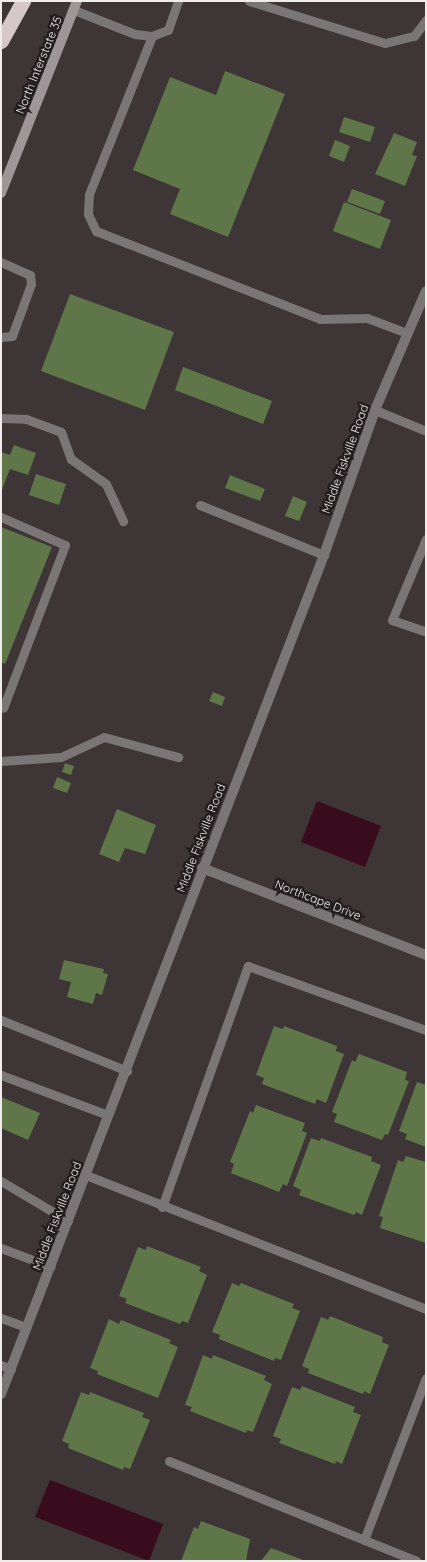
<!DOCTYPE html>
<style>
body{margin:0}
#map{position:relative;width:427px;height:1562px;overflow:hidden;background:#3e3537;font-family:Quicksand,sans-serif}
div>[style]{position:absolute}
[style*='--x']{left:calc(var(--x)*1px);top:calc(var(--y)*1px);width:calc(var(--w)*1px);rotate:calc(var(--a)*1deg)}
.water>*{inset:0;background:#380c1c}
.building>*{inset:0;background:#5f7649}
.lane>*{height:9px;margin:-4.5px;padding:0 4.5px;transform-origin:4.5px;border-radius:4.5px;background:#7a7576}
.street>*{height:10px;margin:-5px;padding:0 5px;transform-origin:5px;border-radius:5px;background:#7a7576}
.secondary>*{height:10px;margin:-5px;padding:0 5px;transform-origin:5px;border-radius:5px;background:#9e9698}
.highway>*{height:15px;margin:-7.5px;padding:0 7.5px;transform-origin:7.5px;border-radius:7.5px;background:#d4c8cb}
span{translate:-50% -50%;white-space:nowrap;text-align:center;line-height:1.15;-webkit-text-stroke:5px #221e1f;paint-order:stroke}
.street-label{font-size:12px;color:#f1ebec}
.frame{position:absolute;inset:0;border:2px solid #f1ebec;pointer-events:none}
</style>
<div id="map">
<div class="water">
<i style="clip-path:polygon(317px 801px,381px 826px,365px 867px,301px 842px)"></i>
<i style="clip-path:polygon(50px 1480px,163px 1524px,149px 1561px,35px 1517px)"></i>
</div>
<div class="building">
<i style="clip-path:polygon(225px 71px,285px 94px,228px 237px,170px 214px,180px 189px,133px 170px,170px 77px,216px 95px)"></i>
<i style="clip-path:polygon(344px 117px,375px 127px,370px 142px,339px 132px)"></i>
<i style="clip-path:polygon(394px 133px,417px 142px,412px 155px,417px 156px,405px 186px,375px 174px)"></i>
<i style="clip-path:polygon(335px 140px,350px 146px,344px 162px,329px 156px)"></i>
<i style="clip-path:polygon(352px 189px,385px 201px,380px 214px,347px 202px)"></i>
<i style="clip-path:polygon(344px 202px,391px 220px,380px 249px,333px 231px)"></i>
<i style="clip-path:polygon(70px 294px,174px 332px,145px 410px,41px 371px)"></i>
<i style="clip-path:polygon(183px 367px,272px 401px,263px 424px,175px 390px)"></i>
<i style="clip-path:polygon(14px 445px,36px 453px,28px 475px,10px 469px,1px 492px,1px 452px,10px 455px)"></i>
<i style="clip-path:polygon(36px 474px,66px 484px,59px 505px,29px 495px)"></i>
<i style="clip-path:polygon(230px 475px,265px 489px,260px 501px,225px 488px)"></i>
<i style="clip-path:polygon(293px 496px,307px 502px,299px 521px,285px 516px)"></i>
<i style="clip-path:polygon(1px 527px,52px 547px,5px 664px,1px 662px)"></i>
<i style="clip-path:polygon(213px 692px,225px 697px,222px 706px,209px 701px)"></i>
<i style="clip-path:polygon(65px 763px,74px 766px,71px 775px,62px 772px)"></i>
<i style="clip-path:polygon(57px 777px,71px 783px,67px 793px,53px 788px)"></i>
<i style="clip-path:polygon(117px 809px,156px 825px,145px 854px,125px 848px,119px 862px,99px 854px)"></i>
<i style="clip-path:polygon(64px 960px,104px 969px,103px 973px,108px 974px,102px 995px,96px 993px,93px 1004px,67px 997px,71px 982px,59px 979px)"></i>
<i style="clip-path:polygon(274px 1026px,283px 1029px,284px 1026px,337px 1046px,336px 1051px,344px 1054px,326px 1103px,317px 1099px,315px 1104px,262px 1084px,264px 1078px,256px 1075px)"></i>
<i style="clip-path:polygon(359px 1054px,407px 1072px,405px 1080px,409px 1081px,388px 1135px,385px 1134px,382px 1140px,334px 1122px,337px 1114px,332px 1112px,352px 1060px,355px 1062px)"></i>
<i style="clip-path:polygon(417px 1082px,426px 1085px,426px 1147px,405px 1139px,407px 1134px,399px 1131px)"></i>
<i style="clip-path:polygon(1px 1097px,40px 1113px,28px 1140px,1px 1128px)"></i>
<i style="clip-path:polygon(256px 1105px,305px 1123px,302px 1131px,307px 1133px,287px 1186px,283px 1184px,279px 1192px,231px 1173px,234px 1164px,230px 1162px,250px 1111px,253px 1113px)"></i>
<i style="clip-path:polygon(311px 1138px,320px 1141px,321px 1138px,372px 1157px,371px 1161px,381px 1165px,362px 1215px,356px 1212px,354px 1215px,299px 1195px,301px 1190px,293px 1186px)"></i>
<i style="clip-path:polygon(406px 1156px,426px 1162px,426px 1243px,380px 1228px,383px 1217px,379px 1216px,398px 1160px,403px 1162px)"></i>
<i style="clip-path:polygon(147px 1246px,201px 1267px,199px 1271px,207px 1275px,188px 1323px,182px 1321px,180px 1324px,125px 1303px,127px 1299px,119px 1296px,138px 1247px,146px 1250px)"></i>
<i style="clip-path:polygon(232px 1283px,239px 1286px,241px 1283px,294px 1304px,292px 1308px,300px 1311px,281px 1360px,275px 1358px,274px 1361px,219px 1339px,220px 1335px,212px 1332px)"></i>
<i style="clip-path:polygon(330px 1316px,383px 1337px,382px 1342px,389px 1345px,370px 1394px,364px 1391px,363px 1394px,308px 1373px,309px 1369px,302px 1366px,321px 1317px,328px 1320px)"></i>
<i style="clip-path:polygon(109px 1319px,119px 1324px,121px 1320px,171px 1340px,169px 1343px,178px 1347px,158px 1398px,97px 1374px,98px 1371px,90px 1368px)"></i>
<i style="clip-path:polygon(203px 1355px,212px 1359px,213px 1355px,266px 1376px,264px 1380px,272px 1384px,253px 1432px,247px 1430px,246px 1433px,190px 1411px,192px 1407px,185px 1405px)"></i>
<i style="clip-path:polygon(302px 1386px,355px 1407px,353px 1412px,361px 1415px,342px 1464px,336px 1461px,335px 1464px,279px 1443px,281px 1439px,273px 1436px,292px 1387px,300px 1390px)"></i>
<i style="clip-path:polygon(81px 1392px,89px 1395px,90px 1392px,144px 1413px,142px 1417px,150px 1420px,130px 1469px,124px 1467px,123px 1470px,68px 1448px,69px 1444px,62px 1441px)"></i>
<i style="clip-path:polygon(201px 1521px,250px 1539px,246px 1561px,181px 1561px,194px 1527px,198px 1529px)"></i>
<i style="clip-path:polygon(271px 1548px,306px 1561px,261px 1561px)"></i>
</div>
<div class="lane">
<i style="--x:249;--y:1;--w:142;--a:17.2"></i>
<i style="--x:385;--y:43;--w:30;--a:-14"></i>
<i style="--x:414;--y:36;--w:20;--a:-53"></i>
<i style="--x:74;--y:10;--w:66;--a:21.5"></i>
<i style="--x:135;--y:34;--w:17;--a:7"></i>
<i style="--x:152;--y:36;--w:17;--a:-21"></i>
<i style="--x:168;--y:30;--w:31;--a:-71"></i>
<i style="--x:152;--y:36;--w:170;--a:111.7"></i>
<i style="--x:89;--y:194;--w:20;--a:93"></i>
<i style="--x:88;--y:214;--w:19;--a:65"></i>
<i style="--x:96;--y:231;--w:241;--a:21.4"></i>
<i style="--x:320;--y:319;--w:47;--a:-1.2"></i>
<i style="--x:367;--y:318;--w:43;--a:20.6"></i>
<i style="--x:1;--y:262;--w:32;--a:24"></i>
<i style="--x:30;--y:275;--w:9;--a:84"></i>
<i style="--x:31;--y:284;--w:55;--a:110.1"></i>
<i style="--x:12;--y:336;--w:11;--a:175"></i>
<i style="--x:375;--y:410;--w:55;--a:22.4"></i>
<i style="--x:1;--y:418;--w:25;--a:2"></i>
<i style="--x:26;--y:419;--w:37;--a:20"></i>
<i style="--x:61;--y:432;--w:29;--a:70"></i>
<i style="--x:71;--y:459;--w:43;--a:35.5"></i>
<i style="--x:106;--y:484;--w:41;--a:65.3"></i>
<i style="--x:200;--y:505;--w:134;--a:22"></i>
<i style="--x:1;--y:517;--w:70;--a:23.6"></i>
<i style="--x:65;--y:545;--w:174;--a:110.8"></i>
<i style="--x:426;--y:539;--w:88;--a:112.8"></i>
<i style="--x:392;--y:620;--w:36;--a:19"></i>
<i style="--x:1;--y:761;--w:60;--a:-3.8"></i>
<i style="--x:61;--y:757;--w:47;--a:-24.9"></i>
<i style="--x:104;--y:737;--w:77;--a:15.1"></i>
<i style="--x:1;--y:1020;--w:136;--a:22"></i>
<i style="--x:1;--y:1075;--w:114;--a:20.5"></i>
<i style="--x:86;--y:1175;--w:365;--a:21.5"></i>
<i style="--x:1;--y:1181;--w:78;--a:30.8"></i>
<i style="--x:162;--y:1207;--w:256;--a:-70.4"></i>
<i style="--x:248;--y:966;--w:189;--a:19.8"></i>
<i style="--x:1;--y:1248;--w:53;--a:20.8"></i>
<i style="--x:1;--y:1318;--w:27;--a:20"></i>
<i style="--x:1;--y:1365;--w:11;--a:22"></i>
<i style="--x:169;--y:1461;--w:267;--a:22"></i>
<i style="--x:364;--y:1540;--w:173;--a:-69.1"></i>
</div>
<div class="street">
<i style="--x:202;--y:868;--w:240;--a:21.2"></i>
<i style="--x:1;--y:1394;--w:899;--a:-68.94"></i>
<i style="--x:324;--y:555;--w:154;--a:-70.6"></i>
<i style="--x:375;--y:410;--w:129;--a:-66.8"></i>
</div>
<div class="secondary">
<i style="--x:1;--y:193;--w:206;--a:-68.4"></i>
</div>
<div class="highway">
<i style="--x:1;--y:41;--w:46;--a:-61.2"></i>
</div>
<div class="street-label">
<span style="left:39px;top:65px;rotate:-68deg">North Interstate 35</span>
<span style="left:345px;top:459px;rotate:-70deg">Middle Fiskville Road</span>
<span style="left:201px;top:838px;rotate:-69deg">Middle Fiskville Road</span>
<span style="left:318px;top:900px;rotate:21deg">Northcape Drive</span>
<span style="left:57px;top:1216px;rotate:-69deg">Middle Fiskville Road</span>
</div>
<div class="frame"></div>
</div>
